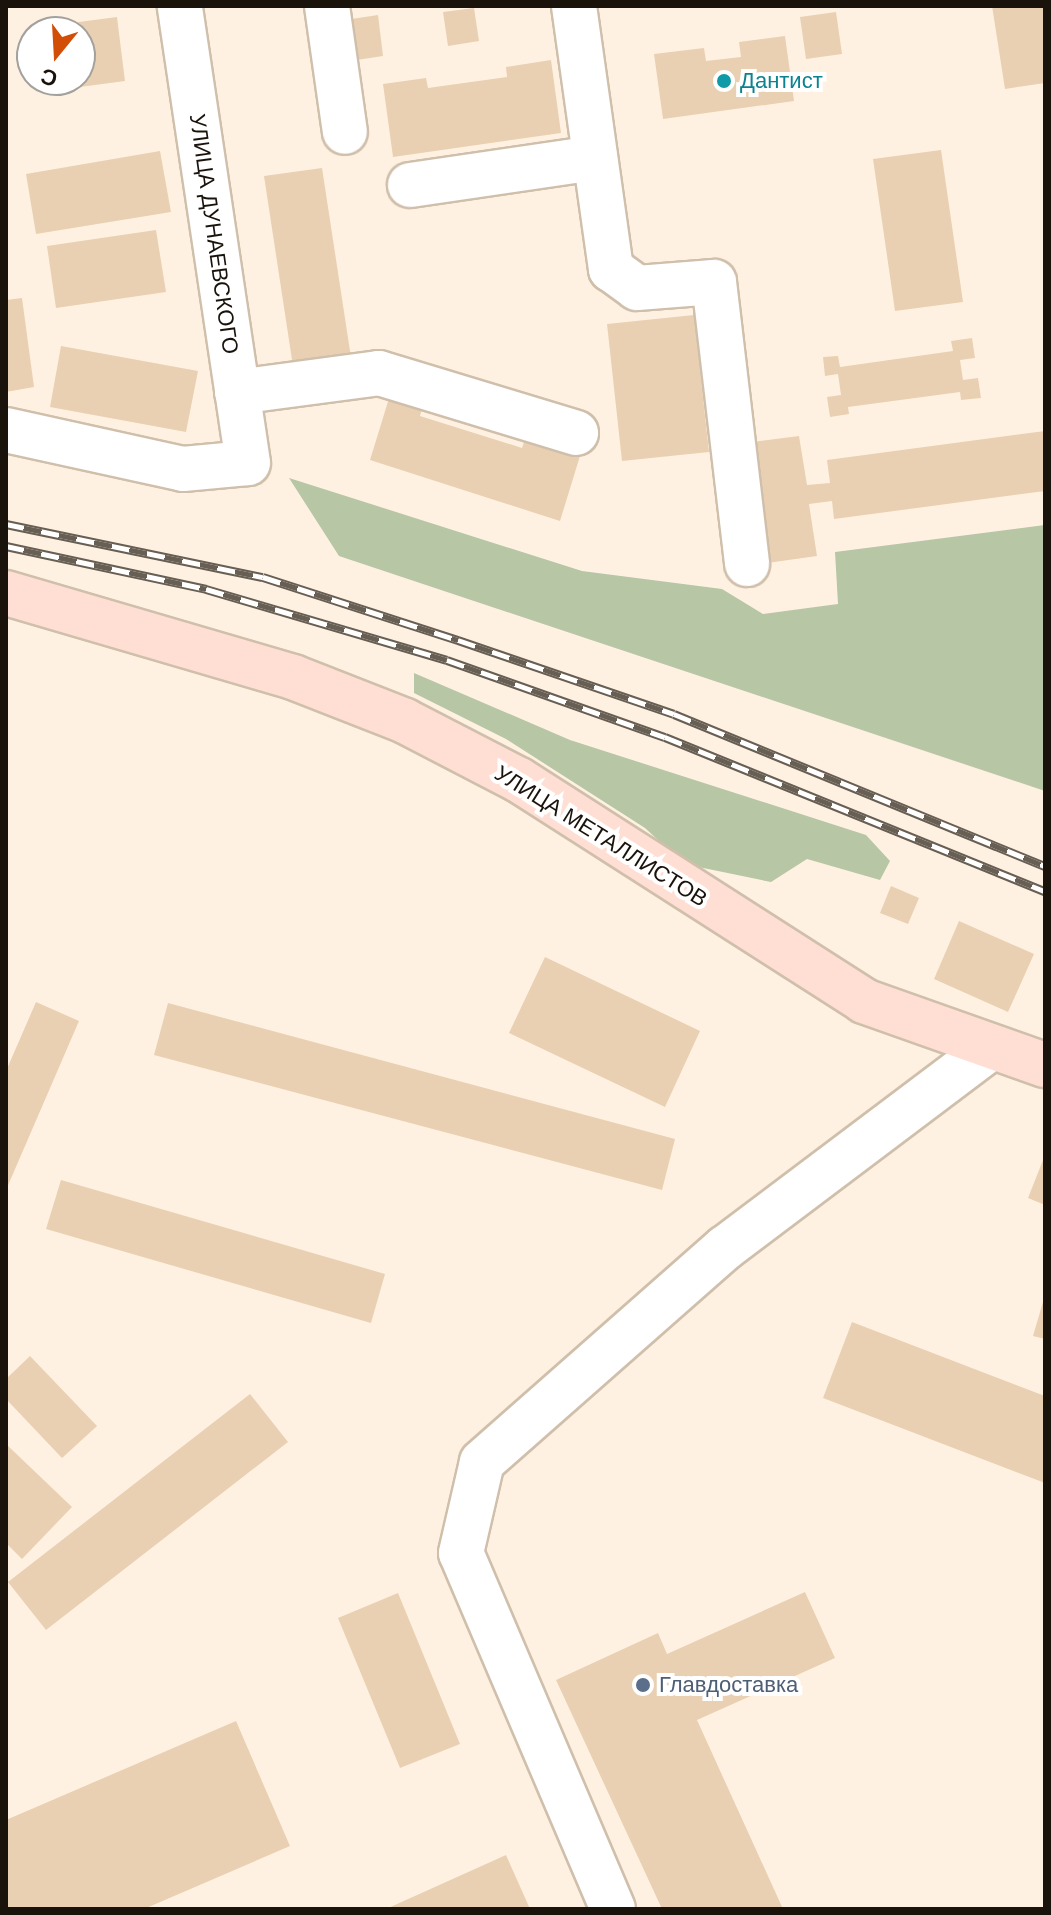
<!DOCTYPE html>
<meta charset="utf-8">
<style>
body{margin:0}
#map{position:relative;width:1051px;height:1915px;overflow:hidden;background:#fff1e1;font-family:Helvetica,sans-serif}
div>[style]{position:absolute}
[style*='--x']{left:calc(var(--x)*1px);top:calc(var(--y)*1px);width:calc(var(--w)*1px);rotate:calc(var(--a)*1deg)}
.forest>*{inset:0;background:#b7c6a4}
.building>*{inset:0;background:#e9d0b2}
.roads{filter:drop-shadow(2px 0 #cfbfab) drop-shadow(-2px 0 #cfbfab) drop-shadow(0 2px #cfbfab) drop-shadow(0 -2px #cfbfab)}
.minor>*{height:44px;margin:-22px;padding:0 22px;transform-origin:22px;border-radius:22px;background:#fff}
.major>*{height:44px;margin:-22px;padding:0 22px;transform-origin:22px;border-radius:22px;background:#ffdfd4}
.rail>*{height:9px;margin-top:-4.5px;transform-origin:0;background:repeating-linear-gradient(90deg,#fff 0 18px,#675e54 0 36px);box-sizing:border-box;border-block:2px solid #675e54}
.dots>*{width:22px;height:22px;translate:-50% -50%;box-sizing:border-box;border:4px solid #fff;border-radius:50%}
span{translate:-50% -50%;white-space:nowrap;text-align:center;line-height:1.15;-webkit-text-stroke:8px #fff;paint-order:stroke}
.culture-label{font-size:22px;color:#0d838f}
.left{translate:0 -50%;text-align:left}
.street-label{font-size:22px;color:#19130c}
.service-label{font-size:22px;color:#4e5e75}
.frame{position:absolute;inset:0;border:8px solid #19130c;pointer-events:none}
.north{position:absolute;left:16px;top:16px;width:80px;height:80px;box-sizing:border-box;background:#fff;border:2px solid #a3a19e;border-radius:50%;rotate:198deg;font-size:22px;font-weight:700;line-height:32px;text-align:center;color:#19130c}
.north::after{content:'';display:block;margin:auto;width:28px;height:36px;background:#d24d06;clip-path:polygon(50% 0,100% 100%,50% 72%,0 100%)}
</style>
<div id="map">
<div class="forest">
<i style="clip-path:polygon(289px 478px,582px 571px,722px 589px,763px 614px,838px 604px,835px 552px,1045px 525px,1045px 791px,339px 556px)"></i>
<i style="clip-path:polygon(414px 673px,570px 740px,866px 835px,890px 861px,880px 880px,807px 859px,771px 882px,684px 864px,645px 828px,506px 739px,414px 693px)"></i>
</div>
<div class="building">
<i style="clip-path:polygon(992px 6px,1045px 6px,1045px 83px,1005px 89px)"></i>
<i style="clip-path:polygon(474px 8px,479px 41px,448px 46px,443px 12px)"></i>
<i style="clip-path:polygon(836px 12px,842px 54px,806px 59px,800px 17px)"></i>
<i style="clip-path:polygon(378px 15px,383px 56px,344px 62px,338px 21px)"></i>
<i style="clip-path:polygon(117px 17px,125px 81px,42px 92px,40px 80px,80px 80px,80px 32px,33px 28px)"></i>
<i style="clip-path:polygon(785px 36px,794px 101px,663px 119px,654px 54px,704px 48px,706px 61px,741px 57px,739px 42px)"></i>
<i style="clip-path:polygon(551px 60px,561px 133px,393px 157px,383px 84px,426px 78px,428px 88px,507px 77px,506px 67px)"></i>
<i style="clip-path:polygon(941px 150px,963px 302px,895px 311px,873px 159px)"></i>
<i style="clip-path:polygon(160px 151px,171px 212px,36px 234px,26px 174px)"></i>
<i style="clip-path:polygon(322px 168px,352px 364px,294px 373px,264px 176px)"></i>
<i style="clip-path:polygon(156px 230px,166px 292px,56px 308px,47px 246px)"></i>
<i style="clip-path:polygon(22px 298px,34px 387px,6px 392px,6px 300px)"></i>
<i style="clip-path:polygon(694px 315px,709px 452px,622px 461px,607px 324px)"></i>
<i style="clip-path:polygon(972px 338px,975px 358px,960px 360px,963px 380px,978px 378px,981px 398px,961px 400px,960px 392px,848px 407px,849px 414px,830px 417px,827px 397px,841px 395px,838px 374px,825px 376px,823px 357px,838px 356px,840px 367px,953px 351px,951px 341px)"></i>
<i style="clip-path:polygon(61px 346px,198px 371px,186px 432px,50px 407px)"></i>
<i style="clip-path:polygon(390px 395px,423px 405px,420px 416px,522px 448px,525px 439px,580px 456px,560px 521px,370px 460px)"></i>
<i style="clip-path:polygon(1045px 431px,1045px 491px,834px 519px,832px 501px,809px 504px,817px 556px,760px 564px,743px 443px,799px 436px,807px 485px,830px 483px,827px 460px)"></i>
<i style="clip-path:polygon(891px 886px,919px 898px,908px 924px,880px 913px)"></i>
<i style="clip-path:polygon(959px 921px,1034px 954px,1008px 1012px,934px 979px)"></i>
<i style="clip-path:polygon(545px 957px,700px 1031px,665px 1107px,509px 1033px)"></i>
<i style="clip-path:polygon(36px 1002px,79px 1021px,6px 1190px,6px 1071px)"></i>
<i style="clip-path:polygon(168px 1003px,675px 1139px,662px 1190px,154px 1055px)"></i>
<i style="clip-path:polygon(1045px 1155px,1045px 1205px,1028px 1198px)"></i>
<i style="clip-path:polygon(61px 1180px,385px 1274px,371px 1323px,46px 1229px)"></i>
<i style="clip-path:polygon(1045px 1295px,1045px 1339px,1033px 1336px)"></i>
<i style="clip-path:polygon(852px 1322px,1045px 1396px,1045px 1483px,823px 1398px)"></i>
<i style="clip-path:polygon(30px 1356px,97px 1426px,62px 1458px,6px 1399px,6px 1379px)"></i>
<i style="clip-path:polygon(250px 1394px,288px 1442px,46px 1630px,8px 1582px)"></i>
<i style="clip-path:polygon(6px 1444px,72px 1507px,22px 1559px,6px 1543px)"></i>
<i style="clip-path:polygon(805px 1592px,835px 1658px,697px 1720px,783px 1909px,662px 1909px,556px 1680px,658px 1633px,667px 1654px)"></i>
<i style="clip-path:polygon(398px 1593px,460px 1744px,400px 1768px,338px 1618px)"></i>
<i style="clip-path:polygon(236px 1721px,290px 1846px,144px 1909px,6px 1909px,6px 1820px)"></i>
<i style="clip-path:polygon(506px 1855px,530px 1909px,386px 1909px)"></i>
</div>
<div class="roads">
<div class="minor">
<i style="--x:327;--y:6;--w:127;--a:81.9"></i>
<i style="--x:574;--y:6;--w:266;--a:82"></i>
<i style="--x:611;--y:269;--w:32;--a:36"></i>
<i style="--x:637;--y:288;--w:77;--a:-4.5"></i>
<i style="--x:714;--y:282;--w:284;--a:83.3"></i>
<i style="--x:410;--y:185;--w:187;--a:-8.3"></i>
<i style="--x:237;--y:392;--w:143;--a:-7.6"></i>
<i style="--x:379;--y:373;--w:206;--a:16.9"></i>
<i style="--x:6;--y:430;--w:181;--a:12.4"></i>
<i style="--x:183;--y:469;--w:65;--a:-5.3"></i>
<i style="--x:248;--y:463;--w:462;--a:-98.5"></i>
<i style="--x:613;--y:1909;--w:387;--a:-113.1"></i>
<i style="--x:461;--y:1553;--w:93;--a:-77"></i>
<i style="--x:482;--y:1462;--w:324;--a:-41.4"></i>
<i style="--x:725;--y:1248;--w:329;--a:-37"></i>
</div>
<div class="major">
<i style="--x:6;--y:593;--w:299;--a:16.3"></i>
<i style="--x:293;--y:677;--w:120;--a:21.4"></i>
<i style="--x:405;--y:721;--w:128;--a:27.4"></i>
<i style="--x:519;--y:780;--w:410;--a:32.6"></i>
<i style="--x:864;--y:1001;--w:192;--a:19.5"></i>
</div>
</div>
<div class="rail">
<i style="--x:6;--y:524;--w:262;--a:11.7"></i>
<i style="--x:263;--y:577;--w:205;--a:17.9"></i>
<i style="--x:458;--y:640;--w:228;--a:18.9"></i>
<i style="--x:674;--y:714;--w:401;--a:22.3"></i>
<i style="--x:6;--y:546;--w:205;--a:12.1"></i>
<i style="--x:206;--y:589;--w:251;--a:16.4"></i>
<i style="--x:447;--y:660;--w:231;--a:19.5"></i>
<i style="--x:665;--y:737;--w:410;--a:22.1"></i>
</div>
<div class="dots">
<i style="left:724px;top:81px;background:#0f9aa8"></i>
<i style="left:643px;top:1685px;background:#5c6f8a"></i>
</div>
<div class="culture-label">
<span class="left" style="left:740px;top:81px">Дантист</span>
</div>
<div class="street-label">
<span style="left:214px;top:234px;rotate:82deg">УЛИЦА ДУНАЕВСКОГО</span>
<span style="left:601px;top:836px;rotate:32deg">УЛИЦА МЕТАЛЛИСТОВ</span>
</div>
<div class="service-label">
<span class="left" style="left:659px;top:1685px">Главдоставка</span>
</div>
<div class="frame"></div>
<div class="north">С</div>
</div>
